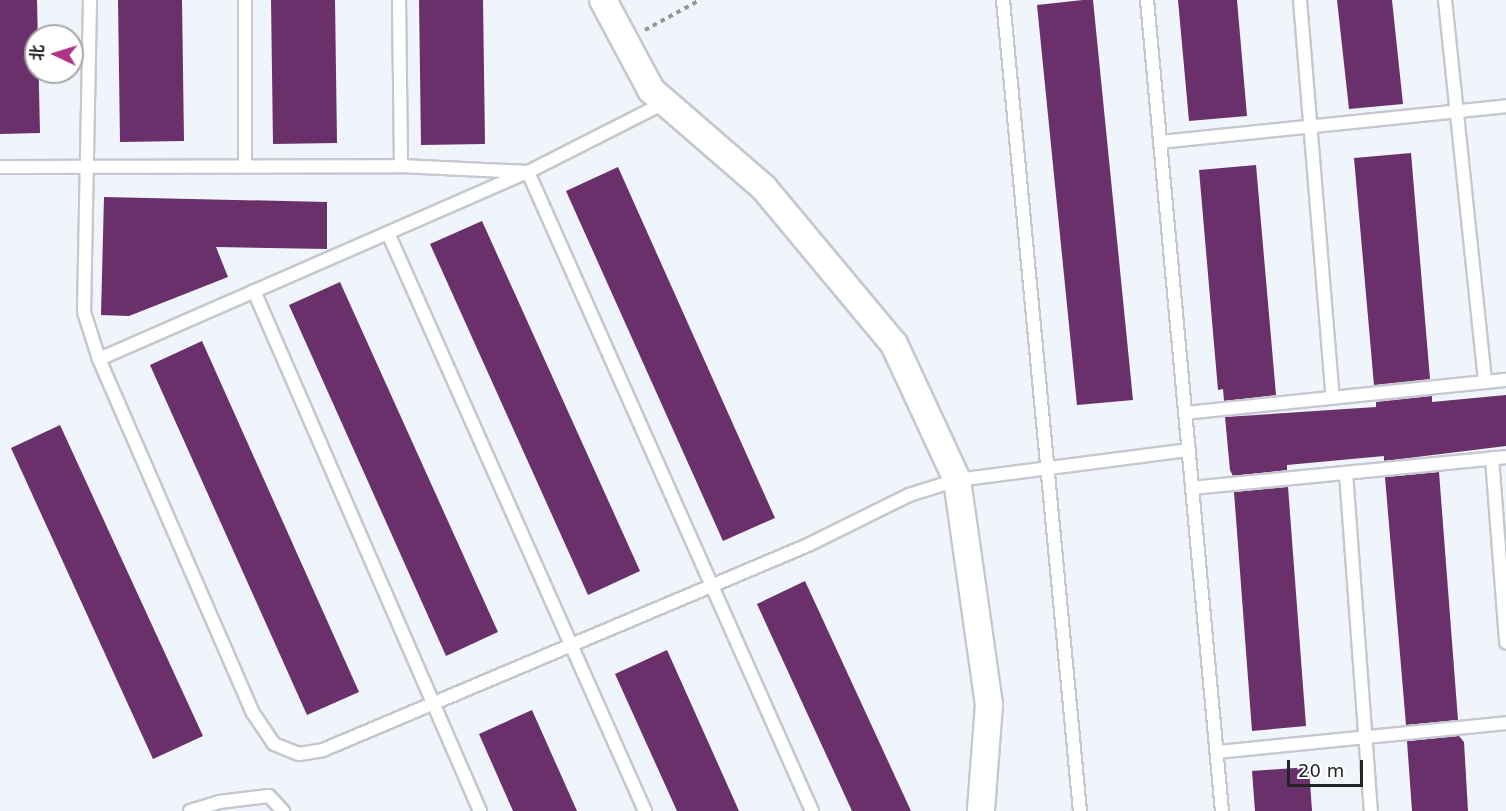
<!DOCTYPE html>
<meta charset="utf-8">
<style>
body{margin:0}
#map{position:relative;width:1506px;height:811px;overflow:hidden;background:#f0f4fb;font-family:"DejaVu Sans","Noto Sans SC",sans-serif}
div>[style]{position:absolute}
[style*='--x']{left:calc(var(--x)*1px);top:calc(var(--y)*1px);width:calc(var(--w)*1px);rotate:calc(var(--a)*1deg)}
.building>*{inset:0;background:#6a306b}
.path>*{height:4px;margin-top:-2px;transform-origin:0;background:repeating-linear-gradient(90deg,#92959a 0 4.5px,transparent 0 9px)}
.roads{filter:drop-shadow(2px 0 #c5c9cf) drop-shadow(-2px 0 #c5c9cf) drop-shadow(0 2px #c5c9cf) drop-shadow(0 -2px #c5c9cf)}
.lane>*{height:12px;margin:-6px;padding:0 6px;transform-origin:6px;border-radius:6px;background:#fff}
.street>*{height:26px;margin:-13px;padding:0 13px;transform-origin:13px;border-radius:13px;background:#fff}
span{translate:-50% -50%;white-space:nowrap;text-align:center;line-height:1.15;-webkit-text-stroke:6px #fff;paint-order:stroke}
.north{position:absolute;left:24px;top:24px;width:60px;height:60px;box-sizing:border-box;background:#fff;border:2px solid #a7a7a8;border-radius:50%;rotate:274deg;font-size:16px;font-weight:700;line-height:24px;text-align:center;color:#222426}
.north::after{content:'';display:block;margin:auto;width:21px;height:27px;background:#af3385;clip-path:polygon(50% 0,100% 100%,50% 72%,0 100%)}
.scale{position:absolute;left:1287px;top:760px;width:76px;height:27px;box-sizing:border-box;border:3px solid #222426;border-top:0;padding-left:8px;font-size:18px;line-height:21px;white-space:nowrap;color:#222426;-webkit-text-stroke:4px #fff;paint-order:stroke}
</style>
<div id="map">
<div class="building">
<i style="clip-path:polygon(0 0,37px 0,40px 133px,0 134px)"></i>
<i style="clip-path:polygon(118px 0,182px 0,184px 141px,120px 142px)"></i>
<i style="clip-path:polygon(271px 0,335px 0,337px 143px,273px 144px)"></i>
<i style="clip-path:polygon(419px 0,483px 0,485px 144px,421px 145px)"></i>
<i style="clip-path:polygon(1083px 0,1093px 0,1133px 400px,1077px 405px,1037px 5px)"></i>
<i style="clip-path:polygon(1178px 0,1237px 0,1247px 116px,1189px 121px)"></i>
<i style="clip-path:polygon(1337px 0,1392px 0,1403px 104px,1349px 109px)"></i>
<i style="clip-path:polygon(1411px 153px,1430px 379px,1374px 385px,1354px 158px)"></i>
<i style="clip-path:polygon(1256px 165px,1276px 395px,1224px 401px,1223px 389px,1218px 390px,1199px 170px)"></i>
<i style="clip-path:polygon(618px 167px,775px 518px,723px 541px,566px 191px)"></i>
<i style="clip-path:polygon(104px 197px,327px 202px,327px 249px,216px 247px,228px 277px,129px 316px,101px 315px)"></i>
<i style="clip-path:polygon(482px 221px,640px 571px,588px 595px,430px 244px)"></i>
<i style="clip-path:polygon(340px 282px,498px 632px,446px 656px,289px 305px)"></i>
<i style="clip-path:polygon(202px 341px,359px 692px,307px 715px,150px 365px)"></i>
<i style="clip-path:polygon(1506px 395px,1506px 446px,1384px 461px,1384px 456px,1287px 465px,1287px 470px,1233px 476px,1230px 470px,1225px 417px,1376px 407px,1376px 402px,1432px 396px,1432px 402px)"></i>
<i style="clip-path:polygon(60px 425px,203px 736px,153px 759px,11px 448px)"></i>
<i style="clip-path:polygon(1439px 472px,1458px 720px,1406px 725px,1385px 477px)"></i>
<i style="clip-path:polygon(1288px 487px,1306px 726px,1252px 731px,1234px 492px)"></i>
<i style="clip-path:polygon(805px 581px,911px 811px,852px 811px,757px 604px)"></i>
<i style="clip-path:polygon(667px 650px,739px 811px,677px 811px,615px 674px)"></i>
<i style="clip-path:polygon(532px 710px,577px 811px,513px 811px,479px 734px)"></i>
<i style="clip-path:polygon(1459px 736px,1464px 742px,1468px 811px,1412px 811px,1407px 741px)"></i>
<i style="clip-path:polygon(1309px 767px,1312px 811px,1255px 811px,1252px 771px)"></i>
</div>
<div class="path">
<i style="--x:645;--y:30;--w:63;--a:-28.6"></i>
</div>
<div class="roads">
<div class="lane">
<i style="--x:90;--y:0;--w:312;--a:91.1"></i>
<i style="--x:84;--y:312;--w:49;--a:72.3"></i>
<i style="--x:99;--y:359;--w:386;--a:66.5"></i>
<i style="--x:253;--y:713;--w:37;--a:56"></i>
<i style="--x:274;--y:744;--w:27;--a:22"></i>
<i style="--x:299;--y:754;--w:24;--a:-9"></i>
<i style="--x:323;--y:750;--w:527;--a:-22.91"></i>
<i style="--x:808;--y:545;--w:113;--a:-26.3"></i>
<i style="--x:909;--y:495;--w:50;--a:-17.4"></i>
<i style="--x:957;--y:480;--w:234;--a:-7.4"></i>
<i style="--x:245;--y:0;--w:166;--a:90"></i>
<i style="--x:399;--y:0;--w:166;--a:89.3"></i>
<i style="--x:1003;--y:0;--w:815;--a:84.58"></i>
<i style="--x:1147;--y:0;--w:814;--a:84.72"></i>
<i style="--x:1300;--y:0;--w:399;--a:85.3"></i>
<i style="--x:1445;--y:0;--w:384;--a:84"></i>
<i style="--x:1160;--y:142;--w:348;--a:-5.9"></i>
<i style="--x:0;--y:167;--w:401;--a:-0.1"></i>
<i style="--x:401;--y:166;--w:127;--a:2.7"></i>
<i style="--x:528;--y:172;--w:699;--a:66.04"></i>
<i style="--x:388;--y:233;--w:633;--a:66.03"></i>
<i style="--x:254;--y:291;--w:567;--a:66.51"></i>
<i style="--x:99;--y:359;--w:468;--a:-23.6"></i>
<i style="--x:528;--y:172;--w:155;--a:-26.9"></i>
<i style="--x:1185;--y:413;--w:323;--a:-5.9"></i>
<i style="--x:1492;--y:458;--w:185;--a:85.6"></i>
<i style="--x:1346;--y:473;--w:339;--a:85.8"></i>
<i style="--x:1192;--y:488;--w:316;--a:-5.6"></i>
<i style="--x:1217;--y:752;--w:290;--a:-5.7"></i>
<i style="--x:190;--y:811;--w:30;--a:-17"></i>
<i style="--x:219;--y:802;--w:50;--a:-6.8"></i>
<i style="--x:269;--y:796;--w:21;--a:47"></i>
</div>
<div class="street">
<i style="--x:603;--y:0;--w:102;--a:61.9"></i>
<i style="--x:651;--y:90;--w:150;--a:40.9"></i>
<i style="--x:764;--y:188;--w:203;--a:50.2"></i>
<i style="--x:894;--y:344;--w:150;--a:65.1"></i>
<i style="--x:957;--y:480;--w:226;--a:81.9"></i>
<i style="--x:989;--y:704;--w:107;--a:94.3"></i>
</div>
</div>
<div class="north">北</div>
<div class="scale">20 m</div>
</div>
